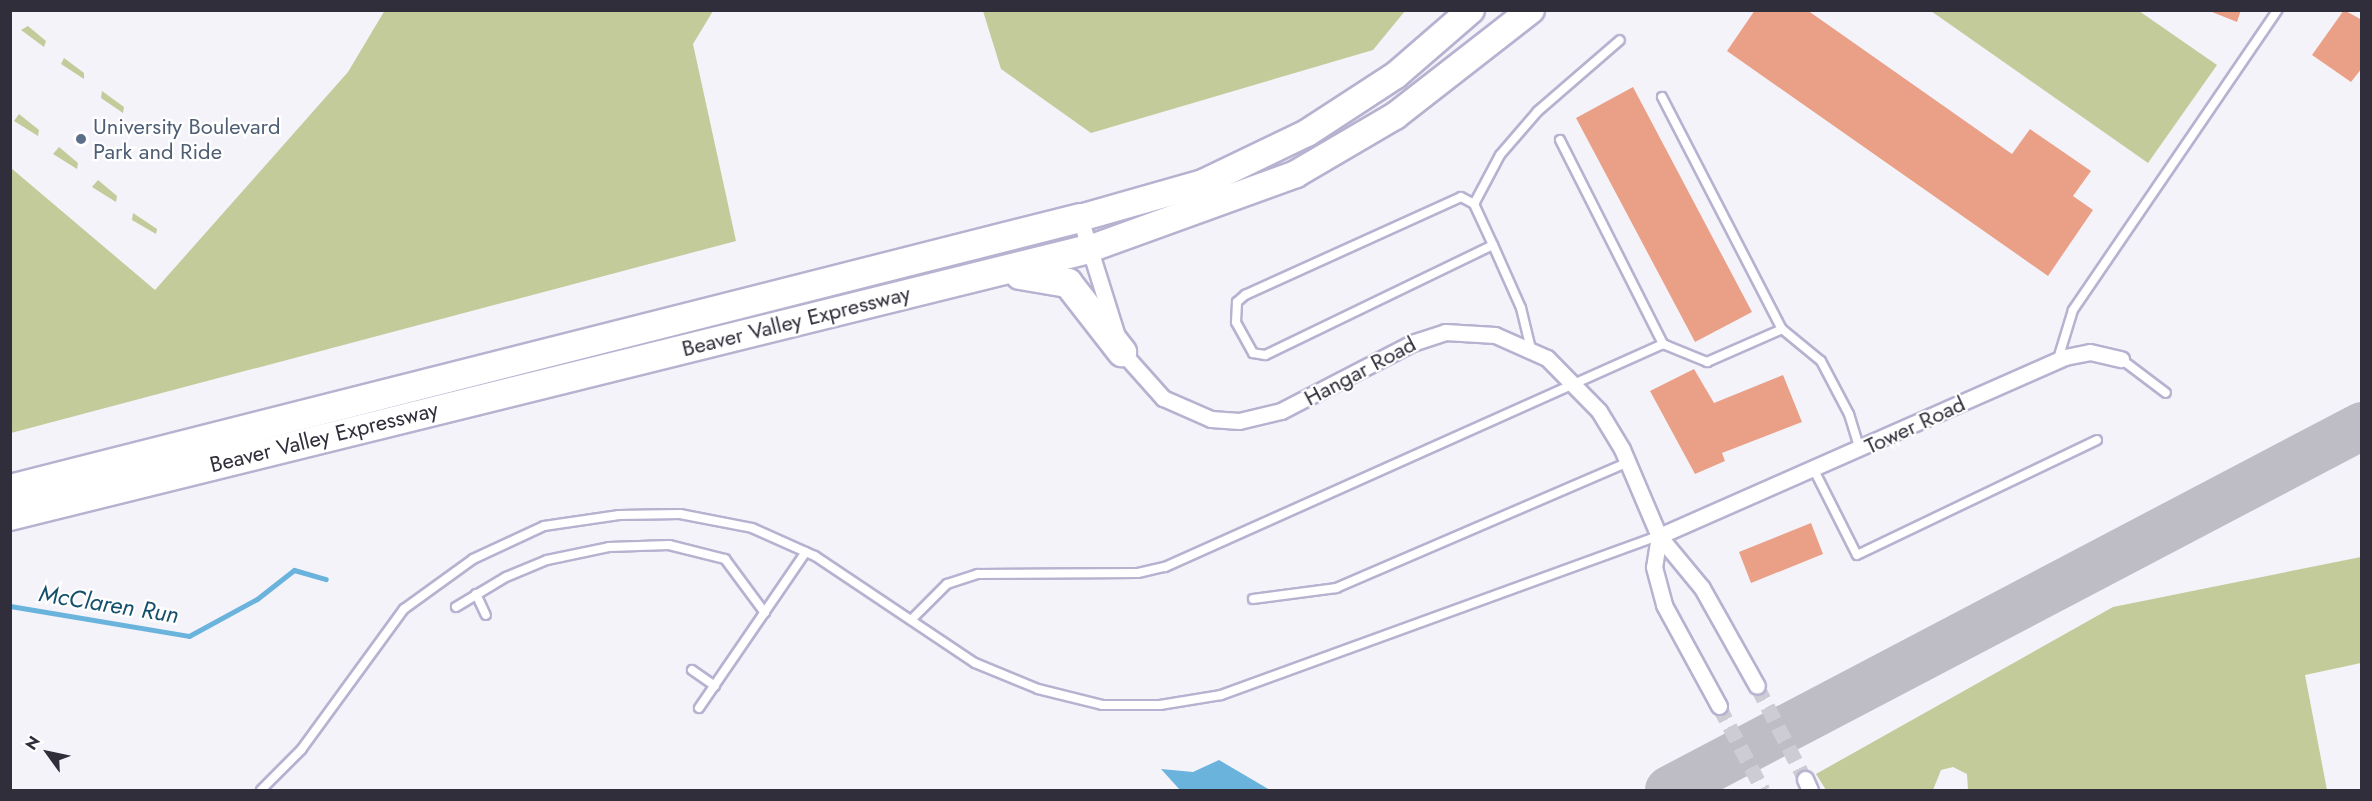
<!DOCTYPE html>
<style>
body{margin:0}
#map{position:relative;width:2372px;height:801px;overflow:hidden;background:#f4f3fa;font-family:Jost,sans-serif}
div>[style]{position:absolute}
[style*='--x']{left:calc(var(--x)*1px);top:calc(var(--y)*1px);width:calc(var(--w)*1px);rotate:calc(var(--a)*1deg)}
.green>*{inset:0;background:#c2cb99}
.water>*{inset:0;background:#6ab3dd}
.stream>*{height:5px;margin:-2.5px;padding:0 2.5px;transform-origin:2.5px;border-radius:2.5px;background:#6ab3dd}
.taxiway>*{height:48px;margin:-24px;padding:0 24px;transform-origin:24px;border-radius:24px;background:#bebdc6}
.building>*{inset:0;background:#eaa087}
.minor-tunnel>*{height:15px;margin-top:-7.5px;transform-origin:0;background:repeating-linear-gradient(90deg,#cdccd4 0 15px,transparent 0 23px)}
.roads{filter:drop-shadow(2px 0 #b6b2d0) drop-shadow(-2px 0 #b6b2d0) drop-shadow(0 2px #b6b2d0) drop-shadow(0 -2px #b6b2d0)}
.service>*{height:8px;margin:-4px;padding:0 4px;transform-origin:4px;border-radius:4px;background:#fff}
.minor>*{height:15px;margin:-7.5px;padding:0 7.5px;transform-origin:7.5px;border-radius:7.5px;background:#fff}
.trunk>*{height:26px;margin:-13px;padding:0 13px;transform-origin:13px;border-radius:13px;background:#fff}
.motorway>*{height:28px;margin:-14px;padding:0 14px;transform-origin:14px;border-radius:14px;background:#fff}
.dots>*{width:16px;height:16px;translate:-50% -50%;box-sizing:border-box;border:3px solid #fff;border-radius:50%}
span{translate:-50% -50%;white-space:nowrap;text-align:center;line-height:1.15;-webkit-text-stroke:4.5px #fff;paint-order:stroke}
.service-label{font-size:22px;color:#4e5e75}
.left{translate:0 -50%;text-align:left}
.street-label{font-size:22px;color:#2f2e3a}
.water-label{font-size:24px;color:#144f6b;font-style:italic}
.frame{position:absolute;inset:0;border:12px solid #2f2e3a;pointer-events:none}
.north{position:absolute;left:18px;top:723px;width:60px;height:60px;-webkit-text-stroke:4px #fff;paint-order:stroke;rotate:303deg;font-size:16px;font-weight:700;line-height:24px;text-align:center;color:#2f2e3a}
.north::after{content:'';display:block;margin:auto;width:21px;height:27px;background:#2f2e3a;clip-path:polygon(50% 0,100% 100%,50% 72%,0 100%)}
</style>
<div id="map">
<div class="green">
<i style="clip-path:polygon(385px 10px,713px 11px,693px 44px,736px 241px,11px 433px,11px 168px,155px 290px,348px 72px)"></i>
<i style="clip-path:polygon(983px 11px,983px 10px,1405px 11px,1373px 50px,1091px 133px,1001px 69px)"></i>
<i style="clip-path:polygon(1931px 11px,2139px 11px,2217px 65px,2148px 163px)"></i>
<i style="clip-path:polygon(28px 26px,46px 41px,44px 47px,21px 30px)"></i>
<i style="clip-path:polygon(64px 58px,84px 73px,84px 79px,61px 64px)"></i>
<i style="clip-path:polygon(102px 91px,124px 107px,123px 113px,101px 98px)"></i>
<i style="clip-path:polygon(19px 114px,39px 130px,38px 136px,14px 121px)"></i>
<i style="clip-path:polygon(59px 147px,78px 163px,77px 169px,53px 154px)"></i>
<i style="clip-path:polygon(98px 180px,117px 196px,116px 202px,92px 187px)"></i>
<i style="clip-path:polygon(133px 213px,157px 229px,156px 234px,132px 220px)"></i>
<i style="clip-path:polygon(2361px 557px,2361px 663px,2305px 675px,2327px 790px,1968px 790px,1967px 774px,1953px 767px,1941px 770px,1933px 790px,1826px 790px,1816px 774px,2113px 607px)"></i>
</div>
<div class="water">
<i style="clip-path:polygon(1219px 760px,1270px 790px,1180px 790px,1161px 769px,1193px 772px)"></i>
</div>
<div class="stream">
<i style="--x:10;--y:606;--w:181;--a:9.5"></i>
<i style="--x:189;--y:636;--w:77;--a:-28.6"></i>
<i style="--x:257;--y:599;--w:47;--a:-38.1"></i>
<i style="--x:294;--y:570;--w:33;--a:16"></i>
</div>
<div class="taxiway">
<i style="--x:1669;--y:790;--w:783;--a:-27.71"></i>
</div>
<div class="building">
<i style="clip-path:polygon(1755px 10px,1807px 10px,2012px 154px,2030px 129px,2091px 171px,2073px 196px,2093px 210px,2048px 276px,1727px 51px)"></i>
<i style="clip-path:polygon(2207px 10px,2241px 10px,2237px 22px)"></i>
<i style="clip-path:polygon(2344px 10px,2362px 20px,2362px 68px,2351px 82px,2312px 55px)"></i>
<i style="clip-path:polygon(1633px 87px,1752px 312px,1695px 342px,1576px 118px)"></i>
<i style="clip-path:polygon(1694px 369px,1714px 403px,1783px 375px,1802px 422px,1722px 453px,1725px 461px,1695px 474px,1650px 391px)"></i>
<i style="clip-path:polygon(1811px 523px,1823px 554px,1751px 583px,1739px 552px)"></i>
</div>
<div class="minor-tunnel">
<i style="--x:1757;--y:686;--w:105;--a:62.7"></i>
<i style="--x:1719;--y:706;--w:95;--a:62.4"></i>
</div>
<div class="roads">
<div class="service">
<i style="--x:1662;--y:97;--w:261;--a:62.7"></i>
<i style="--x:1560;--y:140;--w:229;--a:63.2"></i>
<i style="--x:1474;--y:204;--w:55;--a:-62"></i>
<i style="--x:1500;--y:155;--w:58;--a:-49.2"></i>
<i style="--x:1538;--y:111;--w:108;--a:-40.9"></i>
<i style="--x:1493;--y:245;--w:253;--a:154.2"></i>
<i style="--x:1265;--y:355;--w:12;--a:-171"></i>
<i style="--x:1253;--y:353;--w:35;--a:-119"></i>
<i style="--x:1236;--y:322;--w:20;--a:-87"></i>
<i style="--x:1237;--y:302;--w:11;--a:-41"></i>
<i style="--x:1245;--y:295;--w:237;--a:-24.4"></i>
<i style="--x:1461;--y:197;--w:15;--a:28"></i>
<i style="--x:1474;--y:204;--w:45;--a:65.1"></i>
<i style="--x:1493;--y:245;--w:69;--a:66"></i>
<i style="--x:1521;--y:308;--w:42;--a:76.3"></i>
<i style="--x:2058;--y:359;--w:51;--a:-73"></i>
<i style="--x:2073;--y:310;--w:363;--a:-55.7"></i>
<i style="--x:2121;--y:359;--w:56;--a:37.1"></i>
<i style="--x:1814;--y:470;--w:95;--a:63.2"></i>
<i style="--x:1857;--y:555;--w:266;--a:-25.6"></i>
<i style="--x:476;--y:594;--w:23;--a:65"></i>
<i style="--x:1253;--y:599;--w:84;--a:-7.5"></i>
<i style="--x:1336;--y:588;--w:318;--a:-23.3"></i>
<i style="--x:456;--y:607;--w:58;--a:-31"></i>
<i style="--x:506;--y:577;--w:44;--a:-22.5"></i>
<i style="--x:547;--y:560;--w:63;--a:-11.8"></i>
<i style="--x:609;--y:547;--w:60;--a:-1.9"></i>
<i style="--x:669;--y:545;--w:58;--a:14"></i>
<i style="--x:725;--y:559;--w:67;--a:53.5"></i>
<i style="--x:911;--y:620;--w:51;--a:-45"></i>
<i style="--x:947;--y:584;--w:33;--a:-18"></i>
<i style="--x:978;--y:574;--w:160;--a:-0.4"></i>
<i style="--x:1138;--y:573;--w:28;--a:-13"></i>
<i style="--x:1165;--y:567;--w:546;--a:-24.12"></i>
<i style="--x:1663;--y:344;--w:48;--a:22.2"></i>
<i style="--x:1707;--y:362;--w:82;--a:-23.7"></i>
<i style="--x:1782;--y:329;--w:50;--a:39.4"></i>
<i style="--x:1821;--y:361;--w:60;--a:62.2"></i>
<i style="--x:1849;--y:414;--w:38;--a:73"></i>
<i style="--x:692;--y:670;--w:28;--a:35"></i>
<i style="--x:699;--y:708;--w:189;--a:-55.6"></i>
<i style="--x:261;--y:790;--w:57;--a:-45"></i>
<i style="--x:301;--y:750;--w:175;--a:-53.9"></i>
<i style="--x:404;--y:609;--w:85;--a:-35.9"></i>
<i style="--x:473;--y:559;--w:78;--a:-24.9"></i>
<i style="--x:544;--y:526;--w:76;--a:-8.3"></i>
<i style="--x:619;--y:515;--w:61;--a:-0.9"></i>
<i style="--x:680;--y:514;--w:73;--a:11"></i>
<i style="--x:752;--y:528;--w:69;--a:24"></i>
<i style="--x:815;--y:556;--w:192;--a:33.8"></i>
<i style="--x:975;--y:663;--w:68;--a:22.4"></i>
<i style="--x:1038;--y:689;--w:66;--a:14"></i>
<i style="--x:1102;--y:705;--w:58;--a:0"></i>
<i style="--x:1160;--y:705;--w:62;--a:-9.3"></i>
<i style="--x:1221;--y:695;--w:466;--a:-20"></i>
</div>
<div class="minor">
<i style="--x:1080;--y:218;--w:140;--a:72.6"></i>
<i style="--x:1122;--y:352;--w:62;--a:48.3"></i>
<i style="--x:1163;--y:398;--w:52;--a:23.6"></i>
<i style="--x:1211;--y:419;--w:28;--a:4"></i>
<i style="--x:1239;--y:421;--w:43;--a:-13.4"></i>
<i style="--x:1281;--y:411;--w:148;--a:-27.4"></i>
<i style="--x:1412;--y:343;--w:35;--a:-18"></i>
<i style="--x:1445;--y:332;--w:50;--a:3.4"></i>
<i style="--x:1495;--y:335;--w:57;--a:23.9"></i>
<i style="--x:1547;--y:358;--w:74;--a:45.5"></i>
<i style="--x:1599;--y:411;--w:44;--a:58.8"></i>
<i style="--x:1622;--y:449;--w:95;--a:67"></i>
<i style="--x:1659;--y:536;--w:67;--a:50.4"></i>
<i style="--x:1702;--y:588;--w:112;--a:60.7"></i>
<i style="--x:1659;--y:536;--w:444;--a:-23.8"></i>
<i style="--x:2065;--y:357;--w:25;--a:-11"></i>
<i style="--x:2090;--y:352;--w:32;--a:13"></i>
<i style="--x:1659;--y:536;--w:31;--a:99"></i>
<i style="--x:1654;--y:567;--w:39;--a:75"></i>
<i style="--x:1664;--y:605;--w:115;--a:61.4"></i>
<i style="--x:1805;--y:779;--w:12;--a:66"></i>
</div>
<div class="trunk">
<i style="--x:1080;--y:218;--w:128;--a:-15.9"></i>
<i style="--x:1203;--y:183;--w:115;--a:-25.7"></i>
<i style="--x:1307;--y:133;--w:106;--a:-33.1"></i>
<i style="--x:1396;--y:75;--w:99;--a:-40.9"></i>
<i style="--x:1089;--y:249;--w:220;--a:-19.9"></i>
<i style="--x:1296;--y:174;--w:115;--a:-30.4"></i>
<i style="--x:1395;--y:116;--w:172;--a:-37.9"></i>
</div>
<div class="motorway">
<i style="--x:1020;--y:275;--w:49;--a:9.5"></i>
<i style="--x:1068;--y:283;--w:88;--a:52"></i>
<i style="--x:10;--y:489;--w:1104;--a:-14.21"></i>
<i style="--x:10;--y:516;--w:1112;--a:-13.9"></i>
</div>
</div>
<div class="dots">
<i style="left:81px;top:139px;background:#5c6f8a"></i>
</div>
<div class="service-label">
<span class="left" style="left:93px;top:139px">University Boulevard<br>Park and Ride</span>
</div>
<div class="street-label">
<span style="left:796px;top:321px;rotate:-14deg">Beaver Valley Expressway</span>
<span style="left:1360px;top:371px;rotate:-28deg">Hangar Road</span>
<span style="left:1915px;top:425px;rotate:-25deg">Tower Road</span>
<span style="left:324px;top:437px;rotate:-14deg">Beaver Valley Expressway</span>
</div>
<div class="water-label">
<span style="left:109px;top:604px;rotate:9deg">McClaren Run</span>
</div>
<div class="frame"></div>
<div class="north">N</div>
</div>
